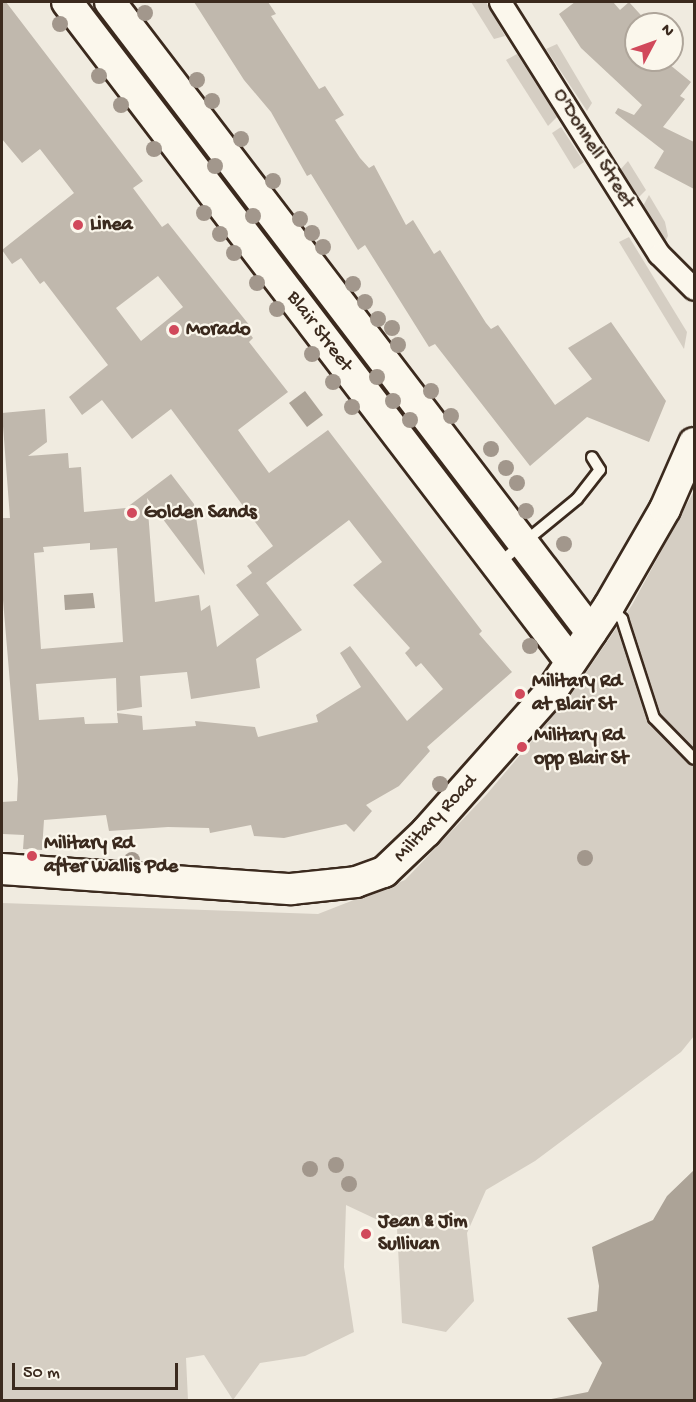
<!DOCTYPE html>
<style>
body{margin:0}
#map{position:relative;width:696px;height:1402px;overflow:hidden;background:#f0ebe0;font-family:"Gochi Hand",sans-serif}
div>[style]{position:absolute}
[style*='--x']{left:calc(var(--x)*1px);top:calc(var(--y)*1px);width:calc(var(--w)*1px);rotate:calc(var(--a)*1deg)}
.green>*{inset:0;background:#d5cec3}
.water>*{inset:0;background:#aca397}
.building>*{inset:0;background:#c0b8ad}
.roads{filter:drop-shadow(2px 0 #3b2a1e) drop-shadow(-2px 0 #3b2a1e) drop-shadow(0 2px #3b2a1e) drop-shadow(0 -2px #3b2a1e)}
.lane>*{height:10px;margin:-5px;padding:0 5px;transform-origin:5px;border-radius:5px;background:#fbf7ec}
.street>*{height:21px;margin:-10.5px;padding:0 10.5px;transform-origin:10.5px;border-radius:10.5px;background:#fbf7ec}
.secondary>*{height:30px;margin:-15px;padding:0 15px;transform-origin:15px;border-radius:15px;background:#fbf7ec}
.trees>*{width:16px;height:16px;margin:-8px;border-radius:50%;background:#a2978c}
.dots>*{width:16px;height:16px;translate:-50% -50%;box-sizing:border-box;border:3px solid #fbf7ec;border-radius:50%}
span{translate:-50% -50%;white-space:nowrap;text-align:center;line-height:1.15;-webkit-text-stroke:4.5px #fbf7ec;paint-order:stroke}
.street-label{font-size:20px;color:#3b2a1e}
.poi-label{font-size:20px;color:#3b2a1e;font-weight:700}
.left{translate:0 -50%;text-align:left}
.frame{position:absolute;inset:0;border:3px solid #3b2a1e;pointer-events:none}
.north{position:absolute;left:624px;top:12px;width:60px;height:60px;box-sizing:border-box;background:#fbf7ec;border:2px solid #aea59a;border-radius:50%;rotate:49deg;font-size:16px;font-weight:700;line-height:24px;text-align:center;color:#3b2a1e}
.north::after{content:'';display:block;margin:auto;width:21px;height:27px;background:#d1495b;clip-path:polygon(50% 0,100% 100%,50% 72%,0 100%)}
.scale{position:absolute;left:12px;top:1363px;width:166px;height:27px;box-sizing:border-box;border:3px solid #3b2a1e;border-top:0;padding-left:8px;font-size:18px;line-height:21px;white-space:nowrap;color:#3b2a1e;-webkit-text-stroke:4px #fbf7ec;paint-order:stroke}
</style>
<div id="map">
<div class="green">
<i style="clip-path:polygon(76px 2px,101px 2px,159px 86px,156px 89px,152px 91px)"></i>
<i style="clip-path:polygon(471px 2px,486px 2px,505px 36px,494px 39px)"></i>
<i style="clip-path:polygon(557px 44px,592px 103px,587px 111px,546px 49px)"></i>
<i style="clip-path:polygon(517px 54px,557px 117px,548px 126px,506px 60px)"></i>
<i style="clip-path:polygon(178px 111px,264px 214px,248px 226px,171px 117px)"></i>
<i style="clip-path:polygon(561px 127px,584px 162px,574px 169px,552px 133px)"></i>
<i style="clip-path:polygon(628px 161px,646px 190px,639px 197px,620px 170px)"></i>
<i style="clip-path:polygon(649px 195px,665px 222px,668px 236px,664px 244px,643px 206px)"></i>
<i style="clip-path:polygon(267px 221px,344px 331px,337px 336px,251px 233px)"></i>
<i style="clip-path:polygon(629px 237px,687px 332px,684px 349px,619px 242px)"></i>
<i style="clip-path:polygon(363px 355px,439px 445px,423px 456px,356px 360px)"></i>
<i style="clip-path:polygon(444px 450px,509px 547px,506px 551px,502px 553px,427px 462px)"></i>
<i style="clip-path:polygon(694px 491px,694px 1036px,681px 1052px,535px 1161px,486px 1190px,467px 1233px,474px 1301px,446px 1332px,402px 1323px,397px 1229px,346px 1205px,344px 1267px,354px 1332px,305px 1356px,260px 1363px,233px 1400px,204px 1355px,186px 1358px,188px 1400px,2px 1400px,2px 903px,318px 914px,405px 880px,487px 794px,570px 696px,632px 605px)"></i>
</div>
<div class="water">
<i style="clip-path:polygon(305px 391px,323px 415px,307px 427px,289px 403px)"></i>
<i style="clip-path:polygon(93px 593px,95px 608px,65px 610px,64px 595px)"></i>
<i style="clip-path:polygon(694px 1170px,694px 1400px,546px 1400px,588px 1392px,602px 1363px,567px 1318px,597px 1311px,599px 1286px,592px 1247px,653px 1220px,667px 1196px)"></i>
</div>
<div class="building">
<i style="clip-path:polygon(evenodd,2px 2px,6px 2px,143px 181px,133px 188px,162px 227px,168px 223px,234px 306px,250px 326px,246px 329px,253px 338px,249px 342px,288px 392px,238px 430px,269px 473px,328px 430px,482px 631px,479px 634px,512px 672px,427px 747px,430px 751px,399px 786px,366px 805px,372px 811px,354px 832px,346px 824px,284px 838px,254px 836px,251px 825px,210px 833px,209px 828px,168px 827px,109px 831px,106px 815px,44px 820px,42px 850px,23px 849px,24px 835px,3px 834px,2px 802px,17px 801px,18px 779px,2px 588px,2px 518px,10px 518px,2px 413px,45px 409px,47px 442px,28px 456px,68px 453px,69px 468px,81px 467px,84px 512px,126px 508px,171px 474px,194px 504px,205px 575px,147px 498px,155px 602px,199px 595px,201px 611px,210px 605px,217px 647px,259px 615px,236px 585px,252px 573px,247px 566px,273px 546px,171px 409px,132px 439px,102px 400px,82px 415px,69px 397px,108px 365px,44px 281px,40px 284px,21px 258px,12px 264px,2px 250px,74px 193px,40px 149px,22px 163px,2px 139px,2px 2px,158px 276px,183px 307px,141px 341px,116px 308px,158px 276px,2px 2px,349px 520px,382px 562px,353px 585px,410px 648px,405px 653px,416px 667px,421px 663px,443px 689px,407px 721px,350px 646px,340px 653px,361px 687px,316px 715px,318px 722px,258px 737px,255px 727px,195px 721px,196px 726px,143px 730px,142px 716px,117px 713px,118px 723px,85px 724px,84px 717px,39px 720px,36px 684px,116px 678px,117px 711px,142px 707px,140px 676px,187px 672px,191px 699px,260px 688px,256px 659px,302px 630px,266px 583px,349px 520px,2px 2px,90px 543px,90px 550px,117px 548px,123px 642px,41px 649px,34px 553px,44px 552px,43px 547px,90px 543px)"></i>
<i style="clip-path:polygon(194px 2px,268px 2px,276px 14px,271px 16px,319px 89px,325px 86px,344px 115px,335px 120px,360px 158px,369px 168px,374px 165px,406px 225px,413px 220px,434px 254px,440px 250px,486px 323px,491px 329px,498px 325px,555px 405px,592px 379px,568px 348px,611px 322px,666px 401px,649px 442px,587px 417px,530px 466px,435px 344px,429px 347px,365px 245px,358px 250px,311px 174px,307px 176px,271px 112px,244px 80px)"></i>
<i style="clip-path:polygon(575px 2px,613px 2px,620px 10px,629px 2px,649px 24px,636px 24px,636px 60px,664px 60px,691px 82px,680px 96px,685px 99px,663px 127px,694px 142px,694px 189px,654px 168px,664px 151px,615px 113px,618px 108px,634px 115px,642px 105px,581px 48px,559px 14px)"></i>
</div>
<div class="roads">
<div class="lane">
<i style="--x:499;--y:563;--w:101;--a:-39.4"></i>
<i style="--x:577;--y:499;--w:37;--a:-52"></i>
<i style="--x:600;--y:470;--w:15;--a:-122"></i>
<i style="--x:611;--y:608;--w:16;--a:45"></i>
<i style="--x:622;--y:619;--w:104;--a:72.1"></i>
<i style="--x:654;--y:718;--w:57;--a:45.7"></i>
</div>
<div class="street">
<i style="--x:500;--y:2;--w:298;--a:57.8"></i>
<i style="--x:659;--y:254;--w:49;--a:45"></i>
</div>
<div class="secondary">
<i style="--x:67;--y:2;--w:830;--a:52.63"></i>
<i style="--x:110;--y:2;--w:793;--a:52.64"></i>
<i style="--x:2;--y:869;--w:290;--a:4"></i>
<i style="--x:291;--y:889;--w:65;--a:-6.1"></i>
<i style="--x:356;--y:882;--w:30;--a:-20"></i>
<i style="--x:384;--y:872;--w:58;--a:-43.6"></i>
<i style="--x:426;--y:832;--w:191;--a:-48.4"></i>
<i style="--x:553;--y:689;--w:100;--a:-56"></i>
<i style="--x:609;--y:606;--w:112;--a:-60"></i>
<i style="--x:665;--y:509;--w:72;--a:-66.3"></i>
</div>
</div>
<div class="trees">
<i style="left:145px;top:13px"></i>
<i style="left:60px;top:24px"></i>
<i style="left:99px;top:76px"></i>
<i style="left:197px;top:80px"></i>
<i style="left:212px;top:101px"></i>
<i style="left:121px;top:105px"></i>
<i style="left:241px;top:139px"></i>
<i style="left:154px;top:149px"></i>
<i style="left:215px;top:166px"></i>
<i style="left:273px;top:181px"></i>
<i style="left:204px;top:213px"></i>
<i style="left:253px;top:216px"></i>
<i style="left:300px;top:219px"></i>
<i style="left:312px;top:233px"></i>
<i style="left:220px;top:234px"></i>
<i style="left:323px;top:247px"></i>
<i style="left:234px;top:253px"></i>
<i style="left:257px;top:283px"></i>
<i style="left:353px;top:284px"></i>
<i style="left:365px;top:302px"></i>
<i style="left:277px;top:309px"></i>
<i style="left:378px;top:319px"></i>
<i style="left:392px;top:328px"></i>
<i style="left:398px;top:345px"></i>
<i style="left:312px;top:354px"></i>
<i style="left:377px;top:377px"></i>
<i style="left:333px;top:382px"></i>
<i style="left:431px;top:391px"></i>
<i style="left:393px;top:401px"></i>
<i style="left:352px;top:407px"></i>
<i style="left:451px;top:416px"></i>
<i style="left:410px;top:420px"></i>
<i style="left:491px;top:449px"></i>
<i style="left:506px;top:468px"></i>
<i style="left:517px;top:483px"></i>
<i style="left:526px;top:511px"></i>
<i style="left:564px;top:544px"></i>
<i style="left:530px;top:646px"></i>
<i style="left:440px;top:784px"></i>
<i style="left:585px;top:858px"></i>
<i style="left:132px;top:860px"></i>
<i style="left:336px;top:1165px"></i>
<i style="left:310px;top:1169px"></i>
<i style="left:349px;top:1184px"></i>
</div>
<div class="dots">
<i style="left:78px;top:225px;background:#d1495b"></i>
<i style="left:174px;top:330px;background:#d1495b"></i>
<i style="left:132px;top:513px;background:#d1495b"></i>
<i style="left:520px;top:694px;background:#d1495b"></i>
<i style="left:522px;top:747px;background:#d1495b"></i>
<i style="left:32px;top:856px;background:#d1495b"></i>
<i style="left:366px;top:1234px;background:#d1495b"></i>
</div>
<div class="street-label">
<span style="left:593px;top:149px;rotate:58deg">O'Donnell Street</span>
<span style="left:319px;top:332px;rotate:53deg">Blair Street</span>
<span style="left:436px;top:819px;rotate:-47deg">Military Road</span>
</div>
<div class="poi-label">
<span class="left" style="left:90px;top:225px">Linea</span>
<span class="left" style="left:186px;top:330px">Morado</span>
<span class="left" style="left:144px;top:513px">Golden Sands</span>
<span class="left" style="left:532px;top:694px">Military Rd<br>at Blair St</span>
<span class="left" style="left:534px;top:748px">Military Rd<br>opp Blair St</span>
<span class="left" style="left:44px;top:856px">Military Rd<br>after Wallis Pde</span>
<span class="left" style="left:378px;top:1234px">Jean &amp; Jim<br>Sullivan</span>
</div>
<div class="frame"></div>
<div class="north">N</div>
<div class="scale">50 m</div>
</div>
